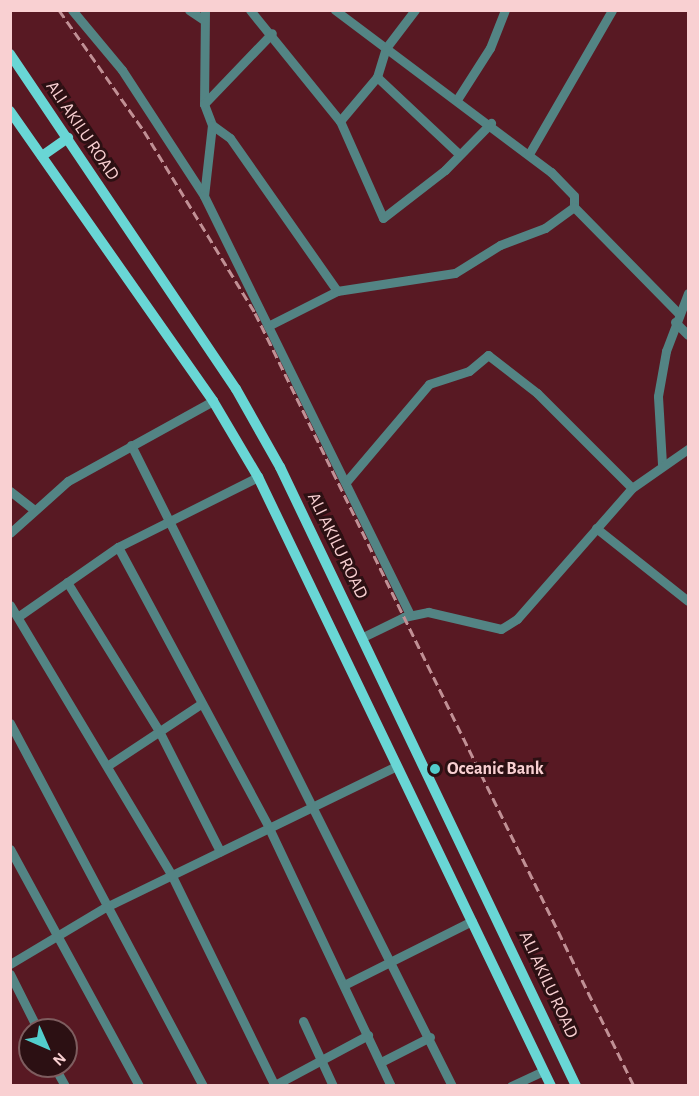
<!DOCTYPE html>
<style>
body{margin:0}
#map{position:relative;width:699px;height:1096px;overflow:hidden;background:#581923;font-family:"Alegreya Sans",sans-serif}
div>[style]{position:absolute}
[style*='--x']{left:calc(var(--x)*1px);top:calc(var(--y)*1px);width:calc(var(--w)*1px);rotate:calc(var(--a)*1deg)}
.minor>*{height:9px;margin:-4.5px;padding:0 4.5px;transform-origin:4.5px;border-radius:4.5px;background:#538484}
.major>*{height:10px;margin:-5px;padding:0 5px;transform-origin:5px;border-radius:5px;background:#69d6d5}
.rail>*{height:3px;margin-top:-1.5px;transform-origin:0;background:repeating-linear-gradient(90deg,#c19095 0 9px,transparent 0 13.5px)}
.dots>*{width:16px;height:16px;translate:-50% -50%;box-sizing:border-box;border:3px solid #2c1013;border-radius:50%}
span{translate:-50% -50%;white-space:nowrap;text-align:center;line-height:1.15;-webkit-text-stroke:6px #2c1013;paint-order:stroke}
.street-label{font-size:18px;color:#f9d0d2}
.poi-label{font-size:18px;color:#f9d0d2;font-weight:700}
.left{translate:0 -50%;text-align:left}
.frame{position:absolute;inset:0;border:12px solid #f9d0d2;pointer-events:none}
.north{position:absolute;left:18px;top:1018px;width:60px;height:60px;box-sizing:border-box;background:#2c1013;border:2px solid #7e5d5f;border-radius:50%;rotate:135deg;font-size:16px;font-weight:700;line-height:24px;text-align:center;color:#f9d0d2}
.north::after{content:'';display:block;margin:auto;width:21px;height:27px;background:#52cdcc;clip-path:polygon(50% 0,100% 100%,50% 72%,0 100%)}
</style>
<div id="map">
<div class="minor">
<i style="--x:72;--y:10;--w:78;--a:50.2"></i>
<i style="--x:122;--y:70;--w:150;--a:56.9"></i>
<i style="--x:189;--y:10;--w:18;--a:34"></i>
<i style="--x:205;--y:10;--w:94;--a:90.6"></i>
<i style="--x:204;--y:104;--w:22;--a:69"></i>
<i style="--x:212;--y:125;--w:71;--a:96.4"></i>
<i style="--x:204;--y:196;--w:466;--a:63.8"></i>
<i style="--x:250;--y:10;--w:143;--a:51"></i>
<i style="--x:340;--y:121;--w:106;--a:66.1"></i>
<i style="--x:383;--y:218;--w:78;--a:-37.7"></i>
<i style="--x:445;--y:170;--w:66;--a:-45.6"></i>
<i style="--x:335;--y:10;--w:270;--a:36.9"></i>
<i style="--x:551;--y:172;--w:33;--a:46"></i>
<i style="--x:574;--y:196;--w:11;--a:90"></i>
<i style="--x:574;--y:207;--w:148;--a:45.5"></i>
<i style="--x:377;--y:77;--w:112;--a:43.2"></i>
<i style="--x:458;--y:98;--w:59;--a:-57.4"></i>
<i style="--x:490;--y:48;--w:41;--a:-68.5"></i>
<i style="--x:204;--y:104;--w:98;--a:-46.2"></i>
<i style="--x:340;--y:121;--w:57;--a:-49.9"></i>
<i style="--x:377;--y:77;--w:30;--a:-73"></i>
<i style="--x:386;--y:48;--w:48;--a:-52.7"></i>
<i style="--x:212;--y:125;--w:22;--a:36"></i>
<i style="--x:230;--y:138;--w:187;--a:55"></i>
<i style="--x:529;--y:154;--w:166;--a:-60"></i>
<i style="--x:675;--y:322;--w:18;--a:45"></i>
<i style="--x:268;--y:326;--w:77;--a:-26.9"></i>
<i style="--x:337;--y:291;--w:119;--a:-8.7"></i>
<i style="--x:455;--y:273;--w:53;--a:-31.9"></i>
<i style="--x:500;--y:245;--w:48;--a:-20.7"></i>
<i style="--x:545;--y:228;--w:36;--a:-36"></i>
<i style="--x:131;--y:445;--w:717;--a:63.4"></i>
<i style="--x:662;--y:464;--w:68;--a:-93.4"></i>
<i style="--x:658;--y:396;--w:46;--a:-79.9"></i>
<i style="--x:666;--y:351;--w:62;--a:-69.2"></i>
<i style="--x:346;--y:482;--w:128;--a:-49.7"></i>
<i style="--x:429;--y:384;--w:42;--a:-18"></i>
<i style="--x:469;--y:371;--w:25;--a:-40"></i>
<i style="--x:488;--y:355;--w:62;--a:37.8"></i>
<i style="--x:537;--y:393;--w:134;--a:45"></i>
<i style="--x:10;--y:491;--w:31;--a:38"></i>
<i style="--x:596;--y:528;--w:117;--a:38.4"></i>
<i style="--x:10;--y:533;--w:78;--a:-41.9"></i>
<i style="--x:68;--y:481;--w:166;--a:-28.9"></i>
<i style="--x:118;--y:547;--w:317;--a:61.7"></i>
<i style="--x:268;--y:826;--w:288;--a:64.7"></i>
<i style="--x:67;--y:582;--w:175;--a:58.3"></i>
<i style="--x:159;--y:731;--w:135;--a:63.1"></i>
<i style="--x:10;--y:605;--w:316;--a:59.1"></i>
<i style="--x:172;--y:876;--w:234;--a:63.9"></i>
<i style="--x:19;--y:616;--w:121;--a:-34.9"></i>
<i style="--x:118;--y:547;--w:157;--a:-26.6"></i>
<i style="--x:363;--y:637;--w:46;--a:-26"></i>
<i style="--x:404;--y:617;--w:25;--a:-12"></i>
<i style="--x:428;--y:612;--w:75;--a:13.1"></i>
<i style="--x:501;--y:629;--w:19;--a:-32"></i>
<i style="--x:517;--y:619;--w:174;--a:-48.7"></i>
<i style="--x:632;--y:488;--w:68;--a:-34.9"></i>
<i style="--x:10;--y:723;--w:411;--a:62"></i>
<i style="--x:110;--y:764;--w:107;--a:-33.5"></i>
<i style="--x:10;--y:849;--w:270;--a:61.4"></i>
<i style="--x:10;--y:964;--w:109;--a:-30.8"></i>
<i style="--x:104;--y:908;--w:322;--a:-25.9"></i>
<i style="--x:10;--y:974;--w:63;--a:63.4"></i>
<i style="--x:344;--y:985;--w:143;--a:-26.6"></i>
<i style="--x:303;--y:1021;--w:72;--a:65.2"></i>
<i style="--x:381;--y:1062;--w:55;--a:-27"></i>
<i style="--x:54;--y:1066;--w:23;--a:61"></i>
<i style="--x:273;--y:1086;--w:108;--a:-28.2"></i>
<i style="--x:511;--y:1086;--w:35;--a:-25"></i>
</div>
<div class="major">
<i style="--x:10;--y:54;--w:404;--a:56"></i>
<i style="--x:236;--y:389;--w:90;--a:60.6"></i>
<i style="--x:280;--y:467;--w:686;--a:64.44"></i>
<i style="--x:10;--y:111;--w:354;--a:55"></i>
<i style="--x:213;--y:401;--w:88;--a:59.4"></i>
<i style="--x:258;--y:477;--w:676;--a:64.31"></i>
<i style="--x:42;--y:156;--w:32;--a:-35"></i>
</div>
<div class="rail">
<i style="--x:59;--y:10;--w:148;--a:54.9"></i>
<i style="--x:144;--y:131;--w:213;--a:58.6"></i>
<i style="--x:255;--y:313;--w:861;--a:63.88"></i>
</div>
<div class="dots">
<i style="left:435px;top:769px;background:#52cdcc"></i>
</div>
<div class="street-label">
<span style="left:82px;top:131px;rotate:56deg">ALI AKILU ROAD</span>
<span style="left:337px;top:546px;rotate:64deg">ALI AKILU ROAD</span>
<span style="left:548px;top:985px;rotate:65deg">ALI AKILU ROAD</span>
</div>
<div class="poi-label">
<span class="left" style="left:447px;top:769px">Oceanic Bank</span>
</div>
<div class="frame"></div>
<div class="north">N</div>
</div>
